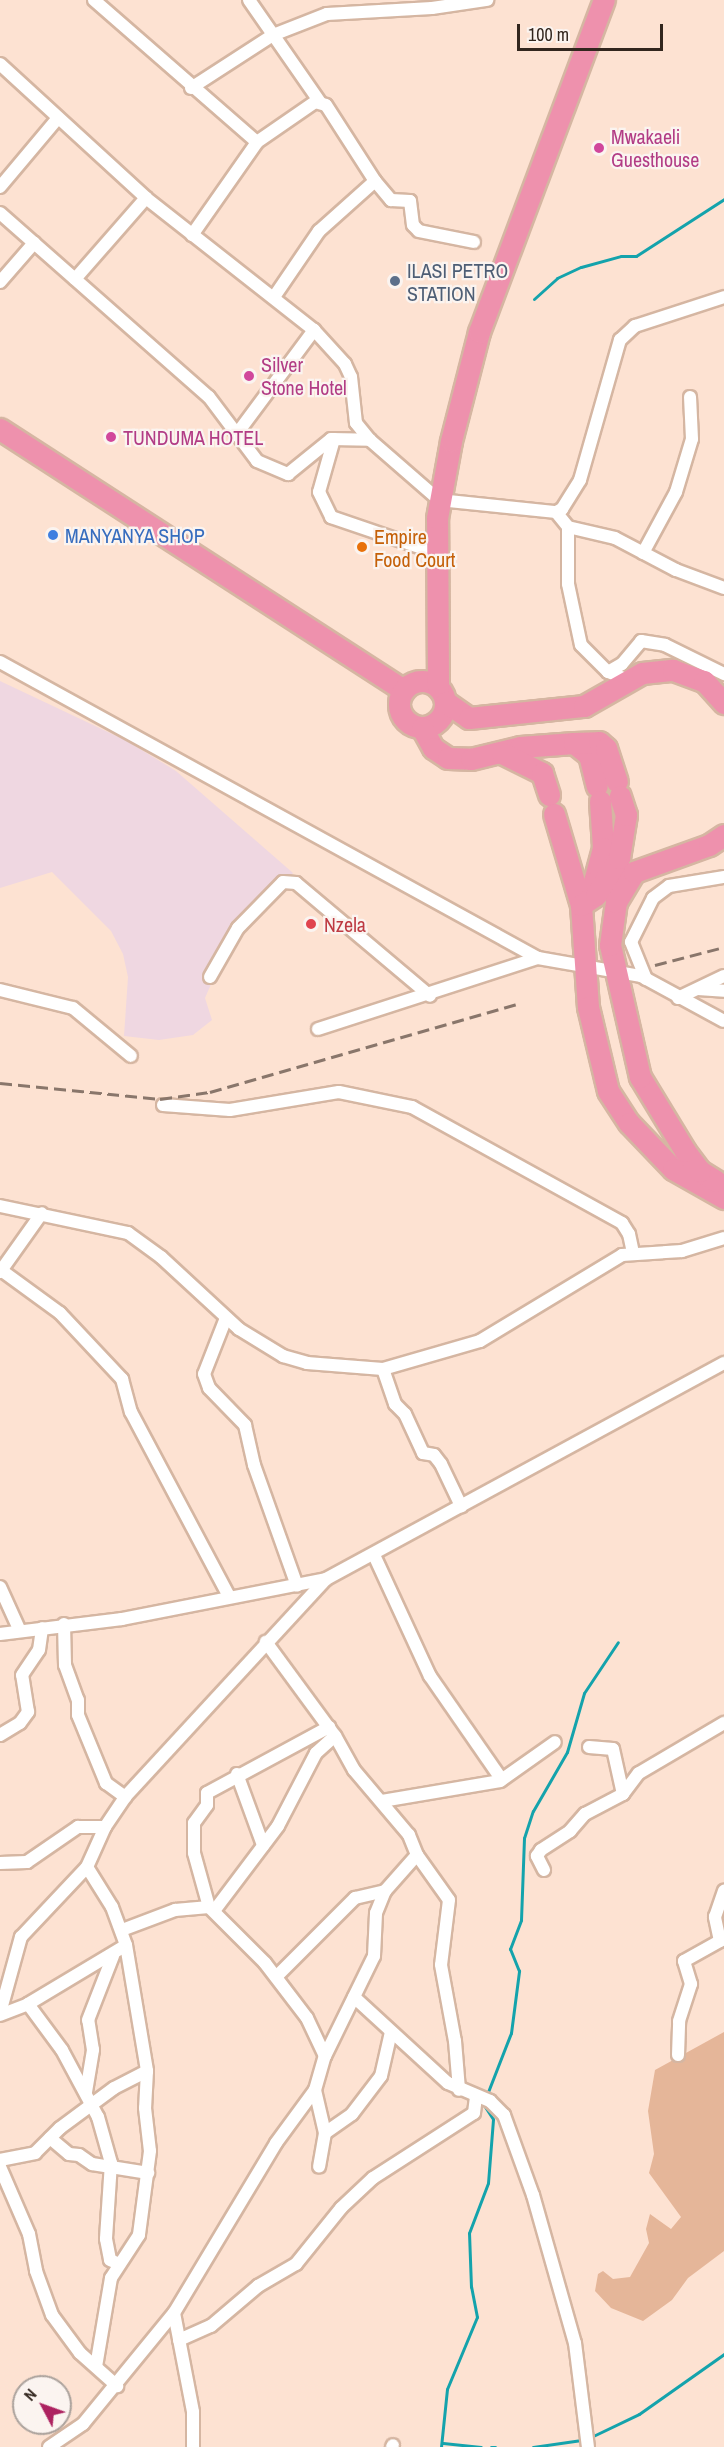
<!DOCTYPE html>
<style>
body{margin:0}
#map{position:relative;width:724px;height:2447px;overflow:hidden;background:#fde2d2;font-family:"Archivo Narrow",sans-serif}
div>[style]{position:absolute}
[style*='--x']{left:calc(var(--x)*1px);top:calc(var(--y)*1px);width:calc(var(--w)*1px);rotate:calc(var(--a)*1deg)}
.commercial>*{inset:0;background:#efd7e1}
.green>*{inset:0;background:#e5b699}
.stream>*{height:3px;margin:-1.5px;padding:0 1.5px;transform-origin:1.5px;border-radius:1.5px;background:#14a3ac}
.roads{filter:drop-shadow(2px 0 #d5b6a2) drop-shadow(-2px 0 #d5b6a2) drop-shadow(0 2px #d5b6a2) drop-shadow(0 -2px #d5b6a2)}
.street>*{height:12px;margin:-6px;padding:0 6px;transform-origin:6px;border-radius:6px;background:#fff}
.highway>*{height:21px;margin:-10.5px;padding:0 10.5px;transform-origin:10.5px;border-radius:10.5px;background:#ee91ad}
.highway>.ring{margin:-10.5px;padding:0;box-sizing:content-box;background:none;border:21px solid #ee91ad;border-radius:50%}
.rail>*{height:3px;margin-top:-1.5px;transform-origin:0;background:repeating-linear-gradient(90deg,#89766b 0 12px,transparent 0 18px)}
.dots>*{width:16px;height:16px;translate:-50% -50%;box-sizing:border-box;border:3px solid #fbf4f0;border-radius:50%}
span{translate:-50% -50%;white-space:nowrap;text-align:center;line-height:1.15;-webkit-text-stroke:4.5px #fbf4f0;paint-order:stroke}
.hotel-label{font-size:20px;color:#b23c85}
.left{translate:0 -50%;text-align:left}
.service-label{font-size:20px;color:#4e5e75}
.shop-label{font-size:20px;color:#366cbe}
.food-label{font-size:20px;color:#c56008}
.health-label{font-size:20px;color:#be3a42}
.north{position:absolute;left:12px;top:2375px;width:60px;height:60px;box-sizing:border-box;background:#fbf4f0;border:2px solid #aba29c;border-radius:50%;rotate:311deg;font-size:16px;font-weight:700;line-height:24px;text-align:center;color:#32261e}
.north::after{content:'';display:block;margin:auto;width:21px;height:27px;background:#ad2260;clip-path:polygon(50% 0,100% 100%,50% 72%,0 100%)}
.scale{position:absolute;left:517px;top:24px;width:146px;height:27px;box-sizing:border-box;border:3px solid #32261e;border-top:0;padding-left:8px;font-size:18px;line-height:21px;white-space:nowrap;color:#32261e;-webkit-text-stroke:4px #fbf4f0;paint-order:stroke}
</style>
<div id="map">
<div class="commercial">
<i style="clip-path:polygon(0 681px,127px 741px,176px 771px,293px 873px,278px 893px,240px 918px,205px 998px,212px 1020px,193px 1035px,159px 1040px,124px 1036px,128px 977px,123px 954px,111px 931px,52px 872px,0 888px)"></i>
</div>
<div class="green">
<i style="clip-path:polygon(724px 2032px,724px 2251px,688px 2278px,672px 2300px,643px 2321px,611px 2308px,595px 2291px,598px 2274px,603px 2271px,613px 2279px,630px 2277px,649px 2243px,646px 2229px,650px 2214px,671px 2229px,681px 2217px,649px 2173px,654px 2154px,648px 2111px,655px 2070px)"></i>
</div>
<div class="stream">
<i style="--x:534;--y:299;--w:31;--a:-42"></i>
<i style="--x:557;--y:278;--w:26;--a:-25"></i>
<i style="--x:581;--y:267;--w:41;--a:-15.4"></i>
<i style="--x:621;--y:256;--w:15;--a:0"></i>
<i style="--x:636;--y:256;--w:105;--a:-32.9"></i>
<i style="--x:486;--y:2097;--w:69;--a:-68.7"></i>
<i style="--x:511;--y:2033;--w:63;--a:-82.6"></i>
<i style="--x:519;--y:1971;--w:24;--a:-112"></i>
<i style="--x:510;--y:1949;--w:31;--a:-69"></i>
<i style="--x:521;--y:1920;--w:82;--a:-87.9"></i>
<i style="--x:524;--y:1838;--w:28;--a:-72"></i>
<i style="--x:533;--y:1811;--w:68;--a:-60"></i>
<i style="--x:567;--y:1752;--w:61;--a:-73.9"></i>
<i style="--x:584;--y:1693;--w:61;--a:-56.3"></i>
<i style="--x:591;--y:2437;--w:53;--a:-25.6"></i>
<i style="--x:639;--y:2414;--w:104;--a:-35.2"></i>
<i style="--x:443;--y:2443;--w:38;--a:6"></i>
<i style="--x:441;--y:2447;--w:58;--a:-84.1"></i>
<i style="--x:447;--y:2389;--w:78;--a:-67.4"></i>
<i style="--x:477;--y:2317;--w:31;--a:-101"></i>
<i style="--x:471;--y:2287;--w:54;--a:-92.1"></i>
<i style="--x:469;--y:2233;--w:53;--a:-69.2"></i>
<i style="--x:488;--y:2183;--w:64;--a:-85.5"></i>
<i style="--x:493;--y:2119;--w:20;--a:-123"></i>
<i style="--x:491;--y:2447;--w:4;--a:0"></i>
<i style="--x:533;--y:2447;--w:49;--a:-8.3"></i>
</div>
<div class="roads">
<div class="street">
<i style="--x:94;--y:0;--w:216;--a:41.1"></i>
<i style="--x:249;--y:0;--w:124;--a:55.2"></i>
<i style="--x:0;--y:64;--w:198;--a:42.5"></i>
<i style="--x:146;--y:198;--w:214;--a:38.2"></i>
<i style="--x:314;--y:330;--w:46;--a:47.6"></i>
<i style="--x:345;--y:364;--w:14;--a:65"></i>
<i style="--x:351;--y:377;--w:46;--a:83.8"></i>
<i style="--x:356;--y:423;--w:22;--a:51"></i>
<i style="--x:370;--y:440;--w:91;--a:41"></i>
<i style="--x:439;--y:500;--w:118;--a:5.9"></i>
<i style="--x:556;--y:512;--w:7;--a:-27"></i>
<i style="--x:562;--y:509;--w:34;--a:-58"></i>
<i style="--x:580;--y:480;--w:146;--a:-74.1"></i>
<i style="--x:620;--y:340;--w:21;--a:-43"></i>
<i style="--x:635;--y:326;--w:94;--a:-18"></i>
<i style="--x:191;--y:88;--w:98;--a:-32.9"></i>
<i style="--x:273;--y:35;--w:58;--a:-21.3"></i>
<i style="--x:327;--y:14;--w:105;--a:-3.3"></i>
<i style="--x:432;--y:8;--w:56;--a:-8.3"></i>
<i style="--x:375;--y:181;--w:25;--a:50"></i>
<i style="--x:391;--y:200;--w:19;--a:3"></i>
<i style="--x:410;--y:201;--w:24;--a:83"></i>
<i style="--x:413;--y:225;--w:8;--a:45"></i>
<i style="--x:419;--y:231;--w:56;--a:11.3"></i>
<i style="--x:0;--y:187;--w:90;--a:-50"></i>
<i style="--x:0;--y:213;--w:278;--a:41.4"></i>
<i style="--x:209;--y:397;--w:80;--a:53.1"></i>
<i style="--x:257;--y:461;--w:34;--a:23"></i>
<i style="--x:288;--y:474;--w:55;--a:-39.1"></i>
<i style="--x:331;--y:439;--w:39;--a:1"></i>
<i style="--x:192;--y:235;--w:113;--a:-55"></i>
<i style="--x:257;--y:142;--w:70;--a:-34.6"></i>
<i style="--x:315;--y:102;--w:11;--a:15"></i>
<i style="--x:326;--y:105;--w:90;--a:57.2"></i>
<i style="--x:375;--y:181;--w:75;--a:138.2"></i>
<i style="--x:319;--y:231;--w:80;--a:124.3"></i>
<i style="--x:75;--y:279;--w:108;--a:-48.8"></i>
<i style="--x:0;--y:282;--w:52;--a:-48.9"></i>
<i style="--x:236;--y:435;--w:131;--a:-53.4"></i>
<i style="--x:334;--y:439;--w:55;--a:105.8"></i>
<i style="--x:319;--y:492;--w:28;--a:64"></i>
<i style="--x:331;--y:517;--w:112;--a:18.8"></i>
<i style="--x:556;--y:512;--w:19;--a:51"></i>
<i style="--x:568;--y:527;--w:48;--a:13.2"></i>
<i style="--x:615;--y:538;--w:69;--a:27.7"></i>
<i style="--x:676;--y:570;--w:51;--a:20.6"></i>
<i style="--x:568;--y:527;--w:57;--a:90"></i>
<i style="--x:568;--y:584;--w:62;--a:78"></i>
<i style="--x:581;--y:645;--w:38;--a:45"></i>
<i style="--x:608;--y:672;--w:22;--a:21"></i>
<i style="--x:643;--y:553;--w:69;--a:-61.6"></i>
<i style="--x:676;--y:492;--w:55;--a:-73.2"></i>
<i style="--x:692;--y:439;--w:42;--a:-92.7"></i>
<i style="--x:0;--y:662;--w:614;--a:28.82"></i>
<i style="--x:538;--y:958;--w:105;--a:9.9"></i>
<i style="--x:641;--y:976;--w:94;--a:28.5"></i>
<i style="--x:608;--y:672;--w:16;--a:-30"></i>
<i style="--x:622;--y:664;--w:30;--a:-50"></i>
<i style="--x:641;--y:641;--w:24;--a:9"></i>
<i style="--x:665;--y:645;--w:66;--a:26.2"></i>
<i style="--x:210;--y:977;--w:56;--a:-60.3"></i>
<i style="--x:238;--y:928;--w:64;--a:-45.6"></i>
<i style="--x:283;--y:882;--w:13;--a:4"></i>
<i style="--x:296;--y:883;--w:175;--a:40.1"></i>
<i style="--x:646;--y:979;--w:40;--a:-112"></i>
<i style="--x:631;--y:942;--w:49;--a:-63.4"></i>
<i style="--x:653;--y:898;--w:20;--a:-37"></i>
<i style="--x:669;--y:886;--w:56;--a:-9.3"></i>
<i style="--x:698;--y:989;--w:26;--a:4"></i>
<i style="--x:0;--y:990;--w:75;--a:13.9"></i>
<i style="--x:73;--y:1008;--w:75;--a:39.6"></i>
<i style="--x:678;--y:998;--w:51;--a:-25.6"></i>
<i style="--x:318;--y:1029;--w:231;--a:-17.9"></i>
<i style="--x:163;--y:1105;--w:67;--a:4.3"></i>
<i style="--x:230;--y:1110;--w:110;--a:-9.4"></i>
<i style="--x:339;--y:1092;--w:75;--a:11.6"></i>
<i style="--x:412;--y:1107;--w:240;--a:28.9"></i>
<i style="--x:622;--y:1223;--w:13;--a:58"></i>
<i style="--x:629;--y:1234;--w:19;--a:78"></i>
<i style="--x:0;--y:1206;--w:131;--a:11.9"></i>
<i style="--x:128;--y:1233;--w:41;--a:36"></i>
<i style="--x:161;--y:1257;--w:106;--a:42.7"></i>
<i style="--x:239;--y:1329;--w:52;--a:31.5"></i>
<i style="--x:283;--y:1356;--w:25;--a:16"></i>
<i style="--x:307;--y:1363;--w:76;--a:4.5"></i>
<i style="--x:383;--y:1369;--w:101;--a:-16.1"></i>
<i style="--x:480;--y:1341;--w:166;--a:-31.2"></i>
<i style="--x:622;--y:1255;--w:60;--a:-3.8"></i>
<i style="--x:682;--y:1251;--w:44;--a:-17.2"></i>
<i style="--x:1;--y:1270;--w:73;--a:36.1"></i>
<i style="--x:60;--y:1313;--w:91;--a:46.8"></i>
<i style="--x:122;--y:1379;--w:34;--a:75"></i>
<i style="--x:131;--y:1412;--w:208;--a:62"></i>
<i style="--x:0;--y:1272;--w:72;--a:-54.6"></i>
<i style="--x:226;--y:1318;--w:60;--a:111.4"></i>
<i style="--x:204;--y:1374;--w:15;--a:70"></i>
<i style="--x:209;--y:1388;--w:52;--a:45.8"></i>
<i style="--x:245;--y:1425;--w:41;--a:77.3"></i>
<i style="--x:254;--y:1465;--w:128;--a:70.4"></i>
<i style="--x:383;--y:1369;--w:37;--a:71"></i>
<i style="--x:395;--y:1404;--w:14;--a:45"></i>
<i style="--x:405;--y:1414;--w:43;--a:65.2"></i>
<i style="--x:423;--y:1453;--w:11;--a:10"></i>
<i style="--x:434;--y:1455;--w:11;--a:52"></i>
<i style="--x:441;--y:1464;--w:47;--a:64.5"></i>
<i style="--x:374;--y:1555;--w:133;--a:65.2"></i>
<i style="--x:430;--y:1676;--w:126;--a:55.3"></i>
<i style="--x:0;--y:1587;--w:48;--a:65.6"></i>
<i style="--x:64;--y:1624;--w:41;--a:88.6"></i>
<i style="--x:65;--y:1665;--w:37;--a:70"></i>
<i style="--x:78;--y:1700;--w:15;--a:90"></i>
<i style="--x:78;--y:1715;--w:74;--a:67.6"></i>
<i style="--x:106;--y:1783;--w:24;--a:36"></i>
<i style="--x:0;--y:1634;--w:123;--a:-7"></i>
<i style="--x:122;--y:1619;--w:208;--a:-11.1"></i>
<i style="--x:326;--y:1579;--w:453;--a:-28.5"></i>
<i style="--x:0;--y:1735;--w:23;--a:-31"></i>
<i style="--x:20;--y:1723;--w:14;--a:-54"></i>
<i style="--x:28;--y:1712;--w:37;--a:-99"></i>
<i style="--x:22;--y:1675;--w:30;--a:-56"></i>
<i style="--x:39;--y:1650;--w:22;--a:-82"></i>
<i style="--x:589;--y:1747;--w:24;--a:5"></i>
<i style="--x:613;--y:1749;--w:46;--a:77.5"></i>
<i style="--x:237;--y:1774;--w:76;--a:69.9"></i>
<i style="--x:382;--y:1801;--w:120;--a:-9.6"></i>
<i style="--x:500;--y:1781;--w:67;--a:-35.3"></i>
<i style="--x:417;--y:1855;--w:55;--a:54.6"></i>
<i style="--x:449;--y:1900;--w:65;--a:97"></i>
<i style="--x:441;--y:1965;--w:77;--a:79.6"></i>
<i style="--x:455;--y:2041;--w:49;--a:85.3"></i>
<i style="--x:0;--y:1863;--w:27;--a:-2"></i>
<i style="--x:27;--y:1862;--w:62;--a:-34.5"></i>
<i style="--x:78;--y:1827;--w:27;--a:0"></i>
<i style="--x:87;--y:1867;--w:47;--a:58"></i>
<i style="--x:112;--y:1907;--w:40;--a:69.8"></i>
<i style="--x:126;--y:1945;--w:128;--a:80.5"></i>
<i style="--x:147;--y:2071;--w:37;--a:93"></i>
<i style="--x:145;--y:2108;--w:43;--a:83.4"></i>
<i style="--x:150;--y:2151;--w:85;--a:97.5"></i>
<i style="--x:139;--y:2235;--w:51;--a:123.1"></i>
<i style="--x:111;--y:2278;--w:90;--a:99.6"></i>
<i style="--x:544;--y:1870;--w:16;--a:-117"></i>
<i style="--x:537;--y:1856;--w:7;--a:-56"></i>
<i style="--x:541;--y:1850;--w:35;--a:-33"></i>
<i style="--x:570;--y:1831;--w:23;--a:-49"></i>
<i style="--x:585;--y:1814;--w:43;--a:-27.8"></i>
<i style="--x:623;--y:1794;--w:26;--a:-53"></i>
<i style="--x:639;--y:1773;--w:99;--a:-30.5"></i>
<i style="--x:209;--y:1907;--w:56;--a:-105.5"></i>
<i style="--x:194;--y:1853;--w:30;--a:-90"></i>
<i style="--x:194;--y:1823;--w:22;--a:-54"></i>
<i style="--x:207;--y:1805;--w:12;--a:-90"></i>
<i style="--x:207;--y:1793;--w:139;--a:-28.4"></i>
<i style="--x:214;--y:1911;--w:106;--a:-53"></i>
<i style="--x:278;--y:1826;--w:82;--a:-62.5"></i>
<i style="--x:316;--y:1753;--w:25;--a:-42"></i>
<i style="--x:122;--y:1930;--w:57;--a:-20.7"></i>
<i style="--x:175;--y:1910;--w:34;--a:-5"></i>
<i style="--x:209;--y:1907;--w:79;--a:45"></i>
<i style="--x:265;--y:1963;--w:69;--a:52.6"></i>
<i style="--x:307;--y:2018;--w:42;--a:64.7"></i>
<i style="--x:276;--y:1977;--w:112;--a:-45"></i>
<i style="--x:355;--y:1898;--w:31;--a:-13"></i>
<i style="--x:354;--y:1997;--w:127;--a:42.5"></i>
<i style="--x:448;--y:2083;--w:46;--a:23.2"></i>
<i style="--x:490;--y:2101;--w:20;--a:45"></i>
<i style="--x:504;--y:2115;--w:85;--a:70.1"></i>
<i style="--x:533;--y:2195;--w:154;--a:74.2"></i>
<i style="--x:575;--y:2343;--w:105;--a:82.9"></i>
<i style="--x:28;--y:2004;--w:57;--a:53.5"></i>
<i style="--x:62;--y:2050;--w:76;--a:61.8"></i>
<i style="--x:98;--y:2117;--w:48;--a:74.2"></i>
<i style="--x:111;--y:2163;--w:76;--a:93.8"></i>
<i style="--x:106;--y:2239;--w:21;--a:79"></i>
<i style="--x:110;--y:2260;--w:10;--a:24"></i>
<i style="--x:0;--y:2013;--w:79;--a:-74.6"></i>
<i style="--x:21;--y:1937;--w:96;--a:-46.7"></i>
<i style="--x:87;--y:1867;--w:44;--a:-65.8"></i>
<i style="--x:105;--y:1827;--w:36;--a:-56"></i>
<i style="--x:125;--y:1797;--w:295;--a:-47.3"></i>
<i style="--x:0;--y:2015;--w:30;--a:-21"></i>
<i style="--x:28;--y:2004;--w:114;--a:-31"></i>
<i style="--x:678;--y:2055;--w:34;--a:-88"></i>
<i style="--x:679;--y:2021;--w:39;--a:-72"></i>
<i style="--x:691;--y:1984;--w:24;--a:-107"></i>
<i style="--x:684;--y:1961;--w:41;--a:-29.1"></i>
<i style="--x:720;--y:1941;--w:25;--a:-102"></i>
<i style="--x:715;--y:1917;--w:28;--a:-71"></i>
<i style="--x:315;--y:2090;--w:44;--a:76.9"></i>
<i style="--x:325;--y:2133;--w:34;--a:100"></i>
<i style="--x:86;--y:2092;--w:43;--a:-80.5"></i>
<i style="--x:93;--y:2050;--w:30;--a:-99"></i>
<i style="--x:88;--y:2020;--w:69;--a:-68.7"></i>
<i style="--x:325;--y:2133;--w:33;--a:-35"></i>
<i style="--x:352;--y:2114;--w:48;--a:-52.7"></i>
<i style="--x:381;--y:2076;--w:45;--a:-77.2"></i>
<i style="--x:50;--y:2138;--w:25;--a:40"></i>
<i style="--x:69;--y:2154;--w:10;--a:6"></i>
<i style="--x:79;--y:2155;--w:16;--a:35"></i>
<i style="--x:92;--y:2164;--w:57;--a:9.1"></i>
<i style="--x:0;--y:2160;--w:36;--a:-11"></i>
<i style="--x:35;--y:2153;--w:35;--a:-45"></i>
<i style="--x:60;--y:2128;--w:67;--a:-36.5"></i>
<i style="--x:114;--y:2088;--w:37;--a:-27"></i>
<i style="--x:0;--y:2167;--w:73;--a:66.6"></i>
<i style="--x:29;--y:2234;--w:38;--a:79"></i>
<i style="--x:36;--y:2271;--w:47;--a:70"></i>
<i style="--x:52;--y:2315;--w:47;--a:53.6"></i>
<i style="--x:80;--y:2353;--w:50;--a:41.7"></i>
<i style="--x:174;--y:2313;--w:101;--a:79.1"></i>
<i style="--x:193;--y:2412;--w:35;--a:90"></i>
<i style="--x:179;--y:2340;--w:35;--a:-24"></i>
<i style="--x:211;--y:2326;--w:62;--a:-40.4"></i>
<i style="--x:258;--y:2286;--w:44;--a:-30.1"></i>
<i style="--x:296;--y:2264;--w:72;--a:-51.2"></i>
<i style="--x:341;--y:2208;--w:44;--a:-43.2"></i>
<i style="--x:373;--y:2178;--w:120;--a:-32.8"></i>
<i style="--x:474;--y:2113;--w:17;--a:-83"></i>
<i style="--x:49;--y:2447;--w:41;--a:-34.1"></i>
<i style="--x:83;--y:2424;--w:144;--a:-50.7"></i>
<i style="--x:174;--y:2313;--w:198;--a:-59"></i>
<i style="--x:276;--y:2143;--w:66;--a:-53.7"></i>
<i style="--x:315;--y:2090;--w:35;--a:-74"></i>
<i style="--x:325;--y:2056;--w:111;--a:-63.9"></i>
<i style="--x:374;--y:1956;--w:43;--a:-87.3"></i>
<i style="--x:376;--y:1913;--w:24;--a:-68"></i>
<i style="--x:385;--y:1891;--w:48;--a:-48.4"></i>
<i style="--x:417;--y:1855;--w:22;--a:-112"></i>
<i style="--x:409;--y:1835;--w:85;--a:-130.2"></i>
<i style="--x:354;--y:1770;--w:39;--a:-119"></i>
<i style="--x:335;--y:1736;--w:117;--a:-126.3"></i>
<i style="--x:392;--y:2447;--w:2;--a:-63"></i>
</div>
<div class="highway">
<i style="--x:0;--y:429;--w:480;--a:32.9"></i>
<i class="ring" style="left:399px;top:681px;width:25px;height:25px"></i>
<i style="--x:438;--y:687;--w:169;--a:-90.3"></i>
<i style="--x:437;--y:518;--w:78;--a:-79.7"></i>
<i style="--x:451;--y:441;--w:113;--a:-75.6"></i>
<i style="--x:479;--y:332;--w:355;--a:-69.4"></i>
<i style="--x:446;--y:702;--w:28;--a:35"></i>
<i style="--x:469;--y:718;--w:116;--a:-6"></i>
<i style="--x:584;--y:706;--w:67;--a:-29.6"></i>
<i style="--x:642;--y:673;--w:31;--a:-6"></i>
<i style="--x:673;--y:670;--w:33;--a:20"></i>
<i style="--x:704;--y:681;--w:30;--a:48"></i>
<i style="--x:422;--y:728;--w:23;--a:61"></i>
<i style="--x:433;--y:748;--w:18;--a:34"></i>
<i style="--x:448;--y:758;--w:23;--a:2"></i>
<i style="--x:471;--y:759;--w:50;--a:-13.8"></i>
<i style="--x:520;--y:747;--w:54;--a:-4.2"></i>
<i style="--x:574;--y:743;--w:19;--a:39"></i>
<i style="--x:589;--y:755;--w:32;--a:76"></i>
<i style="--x:574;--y:743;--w:25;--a:-2"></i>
<i style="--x:599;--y:742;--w:9;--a:41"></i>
<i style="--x:606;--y:748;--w:35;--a:72"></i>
<i style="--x:502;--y:753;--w:45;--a:26.6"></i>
<i style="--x:542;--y:773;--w:23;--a:72"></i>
<i style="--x:600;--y:801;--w:47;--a:86.3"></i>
<i style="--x:603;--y:848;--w:35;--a:105"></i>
<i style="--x:594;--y:882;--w:26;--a:119"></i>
<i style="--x:581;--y:905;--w:102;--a:86.1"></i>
<i style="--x:588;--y:1007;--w:86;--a:76.6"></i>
<i style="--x:608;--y:1091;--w:38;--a:57"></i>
<i style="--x:629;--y:1123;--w:64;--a:46.3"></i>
<i style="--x:673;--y:1169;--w:59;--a:29.6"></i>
<i style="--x:554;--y:814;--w:95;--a:73.5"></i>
<i style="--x:581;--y:905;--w:18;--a:-34"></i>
<i style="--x:596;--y:895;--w:44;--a:-58.1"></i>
<i style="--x:619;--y:858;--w:44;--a:-80.8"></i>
<i style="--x:626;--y:815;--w:20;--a:-108"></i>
<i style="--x:716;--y:1181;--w:19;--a:-148"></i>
<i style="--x:700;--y:1171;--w:25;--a:-127"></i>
<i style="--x:685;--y:1151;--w:87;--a:-121.3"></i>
<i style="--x:640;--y:1077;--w:135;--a:-102.8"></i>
<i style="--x:610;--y:945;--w:43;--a:-82.1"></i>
<i style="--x:616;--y:902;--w:35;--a:-59"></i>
<i style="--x:634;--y:872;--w:80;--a:-19.8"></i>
<i style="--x:709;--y:845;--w:18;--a:-34"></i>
</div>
</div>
<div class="rail">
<i style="--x:655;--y:965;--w:71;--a:-14.6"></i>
<i style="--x:0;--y:1083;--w:161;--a:5.7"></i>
<i style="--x:160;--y:1099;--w:50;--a:-8"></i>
<i style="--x:210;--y:1092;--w:323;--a:-16"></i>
</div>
<div class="dots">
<i style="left:599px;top:148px;background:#d1479c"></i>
<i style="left:395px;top:281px;background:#5c6f8a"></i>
<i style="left:249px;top:376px;background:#d1479c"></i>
<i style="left:111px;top:437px;background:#d1479c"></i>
<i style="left:53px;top:535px;background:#3f7fe0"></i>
<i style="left:362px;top:547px;background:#e8710a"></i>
<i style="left:311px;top:924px;background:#e0444e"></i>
</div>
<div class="hotel-label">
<span class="left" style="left:611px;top:148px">Mwakaeli<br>Guesthouse</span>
<span class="left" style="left:261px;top:376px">Silver<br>Stone Hotel</span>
<span class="left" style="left:123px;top:437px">TUNDUMA HOTEL</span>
</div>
<div class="service-label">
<span class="left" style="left:407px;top:282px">ILASI PETRO<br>STATION</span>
</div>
<div class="shop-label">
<span class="left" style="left:65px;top:535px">MANYANYA SHOP</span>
</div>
<div class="food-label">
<span class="left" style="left:374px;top:548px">Empire<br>Food Court</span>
</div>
<div class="health-label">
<span class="left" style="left:324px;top:924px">Nzela</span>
</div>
<div class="north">N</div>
<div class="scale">100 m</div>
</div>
